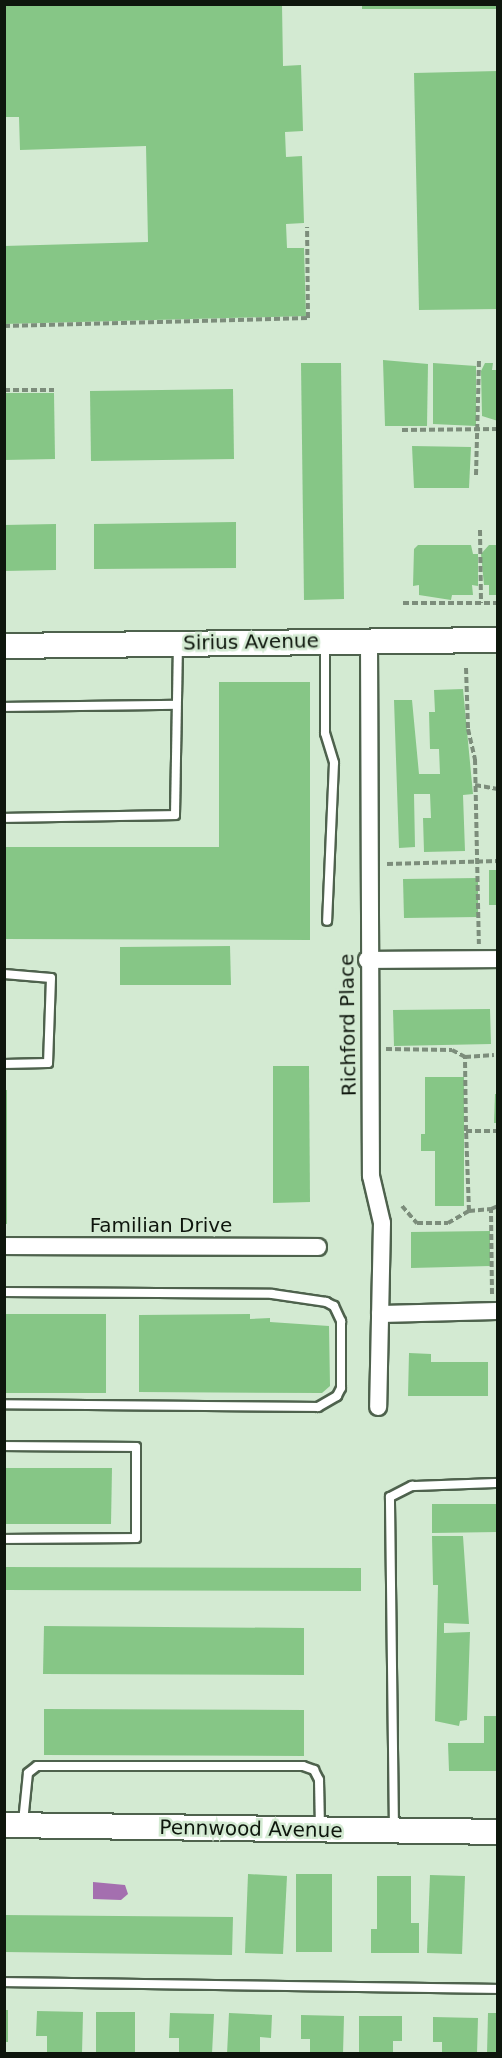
<!DOCTYPE html>
<style>
body{margin:0}
#map{position:relative;width:502px;height:2058px;overflow:hidden;background:#d3ead2;font-family:"DejaVu Sans",sans-serif}
div>[style]{position:absolute}
[style*='--x']{left:calc(var(--x)*1px);top:calc(var(--y)*1px);width:calc(var(--w)*1px);rotate:calc(var(--a)*1deg)}
.water>*{inset:0;background:#a46faf}
.building>*{inset:0;background:#86c686}
.path>*{height:4px;margin-top:-2px;transform-origin:0;background:repeating-linear-gradient(90deg,#7c8d7b 0 6px,transparent 0 9px)}
.roads{filter:drop-shadow(2px 0 #4e624d) drop-shadow(-2px 0 #4e624d) drop-shadow(0 2px #4e624d) drop-shadow(0 -2px #4e624d)}
.lane>*{height:8px;margin:-4px;padding:0 4px;transform-origin:4px;border-radius:4px;background:#fff}
.street>*{height:16px;margin:-8px;padding:0 8px;transform-origin:8px;border-radius:8px;background:#fff}
.secondary>*{height:24px;margin:-12px;padding:0 12px;transform-origin:12px;border-radius:12px;background:#fff}
span{translate:-50% -50%;white-space:nowrap;text-align:center;line-height:1.15;-webkit-text-stroke:5px #d3ead2;paint-order:stroke}
.street-label{font-size:20px;color:#0e160d}
.frame{position:absolute;inset:0;border:6px solid #0e160d;pointer-events:none}
</style>
<div id="map">
<div class="water">
<i style="clip-path:polygon(93px 1882px,125px 1885px,128px 1894px,121px 1900px,93px 1899px)"></i>
</div>
<div class="building">
<i style="clip-path:polygon(4px 4px,282px 4px,283px 66px,301px 65px,303px 131px,285px 132px,286px 157px,302px 156px,304px 223px,286px 224px,287px 248px,304px 248px,306px 316px,4px 324px,4px 246px,148px 242px,146px 146px,20px 150px,19px 117px,4px 117px)"></i>
<i style="clip-path:polygon(362px 4px,498px 4px,498px 9px,362px 9px)"></i>
<i style="clip-path:polygon(498px 71px,498px 309px,419px 310px,414px 73px)"></i>
<i style="clip-path:polygon(383px 360px,428px 364px,427px 426px,385px 426px)"></i>
<i style="clip-path:polygon(301px 363px,341px 363px,344px 599px,304px 600px)"></i>
<i style="clip-path:polygon(433px 363px,476px 366px,476px 426px,433px 424px)"></i>
<i style="clip-path:polygon(485px 363px,493px 363px,492px 370px,498px 370px,498px 421px,482px 416px,481px 371px)"></i>
<i style="clip-path:polygon(233px 389px,234px 459px,91px 461px,90px 391px)"></i>
<i style="clip-path:polygon(4px 393px,54px 393px,55px 459px,4px 460px)"></i>
<i style="clip-path:polygon(412px 446px,471px 447px,469px 488px,414px 488px)"></i>
<i style="clip-path:polygon(236px 522px,236px 568px,94px 569px,94px 524px)"></i>
<i style="clip-path:polygon(56px 524px,56px 570px,4px 571px,4px 525px)"></i>
<i style="clip-path:polygon(418px 545px,471px 545px,473px 554px,478px 554px,478px 586px,472px 585px,473px 595px,452px 595px,451px 600px,419px 595px,419px 585px,413px 586px,414px 549px)"></i>
<i style="clip-path:polygon(489px 545px,498px 545px,498px 595px,489px 595px,489px 585px,484px 585px,481px 554px)"></i>
<i style="clip-path:polygon(219px 682px,310px 682px,310px 940px,4px 939px,4px 847px,219px 847px)"></i>
<i style="clip-path:polygon(463px 689px,473px 794px,463px 795px,465px 851px,424px 852px,423px 818px,431px 818px,430px 794px,414px 794px,415px 847px,399px 848px,394px 700px,412px 700px,419px 774px,440px 774px,439px 749px,430px 749px,429px 712px,435px 712px,434px 690px)"></i>
<i style="clip-path:polygon(489px 870px,498px 870px,498px 905px,489px 905px)"></i>
<i style="clip-path:polygon(478px 878px,478px 917px,404px 918px,403px 879px)"></i>
<i style="clip-path:polygon(230px 946px,231px 985px,120px 985px,120px 947px)"></i>
<i style="clip-path:polygon(490px 1009px,491px 1044px,394px 1046px,393px 1010px)"></i>
<i style="clip-path:polygon(273px 1066px,309px 1066px,310px 1202px,273px 1203px)"></i>
<i style="clip-path:polygon(425px 1077px,464px 1077px,464px 1206px,435px 1206px,435px 1151px,421px 1151px,421px 1134px,425px 1134px)"></i>
<i style="clip-path:polygon(4px 1090px,7px 1090px,7px 1224px,4px 1224px)"></i>
<i style="clip-path:polygon(495px 1094px,498px 1094px,498px 1123px,494px 1123px)"></i>
<i style="clip-path:polygon(490px 1231px,490px 1266px,411px 1268px,411px 1232px)"></i>
<i style="clip-path:polygon(4px 1314px,106px 1314px,106px 1393px,4px 1393px)"></i>
<i style="clip-path:polygon(250px 1314px,250px 1319px,270px 1318px,270px 1322px,329px 1326px,330px 1386px,322px 1393px,139px 1392px,139px 1315px)"></i>
<i style="clip-path:polygon(409px 1353px,431px 1354px,431px 1362px,488px 1362px,488px 1396px,408px 1396px)"></i>
<i style="clip-path:polygon(4px 1468px,112px 1468px,111px 1524px,4px 1524px)"></i>
<i style="clip-path:polygon(432px 1504px,498px 1504px,498px 1532px,432px 1533px)"></i>
<i style="clip-path:polygon(432px 1536px,463px 1536px,469px 1624px,444px 1623px,444px 1633px,470px 1632px,467px 1720px,460px 1721px,459px 1726px,435px 1721px,438px 1585px,433px 1585px)"></i>
<i style="clip-path:polygon(4px 1567px,361px 1568px,361px 1591px,4px 1590px)"></i>
<i style="clip-path:polygon(44px 1626px,304px 1628px,304px 1675px,43px 1674px)"></i>
<i style="clip-path:polygon(44px 1709px,304px 1710px,304px 1756px,44px 1755px)"></i>
<i style="clip-path:polygon(484px 1716px,498px 1716px,498px 1771px,449px 1771px,448px 1743px,484px 1743px)"></i>
<i style="clip-path:polygon(248px 1874px,287px 1876px,283px 1954px,245px 1953px)"></i>
<i style="clip-path:polygon(296px 1874px,332px 1874px,332px 1952px,296px 1952px)"></i>
<i style="clip-path:polygon(430px 1875px,465px 1876px,462px 1954px,427px 1953px)"></i>
<i style="clip-path:polygon(377px 1876px,411px 1876px,411px 1923px,419px 1923px,419px 1953px,371px 1953px,371px 1929px,377px 1929px)"></i>
<i style="clip-path:polygon(4px 1915px,233px 1917px,232px 1955px,4px 1952px)"></i>
<i style="clip-path:polygon(4px 2010px,8px 2010px,8px 2042px,4px 2042px)"></i>
<i style="clip-path:polygon(37px 2011px,83px 2012px,82px 2054px,47px 2054px,47px 2036px,36px 2036px)"></i>
<i style="clip-path:polygon(96px 2012px,135px 2012px,135px 2054px,96px 2054px)"></i>
<i style="clip-path:polygon(170px 2013px,214px 2014px,212px 2054px,179px 2054px,179px 2038px,169px 2038px)"></i>
<i style="clip-path:polygon(229px 2013px,272px 2015px,271px 2038px,260px 2037px,260px 2054px,227px 2054px)"></i>
<i style="clip-path:polygon(488px 2013px,498px 2013px,498px 2054px,487px 2054px)"></i>
<i style="clip-path:polygon(301px 2015px,344px 2016px,343px 2054px,310px 2054px,310px 2039px,301px 2039px)"></i>
<i style="clip-path:polygon(359px 2016px,402px 2016px,402px 2041px,393px 2041px,393px 2054px,359px 2054px)"></i>
<i style="clip-path:polygon(433px 2017px,478px 2018px,477px 2054px,442px 2054px,442px 2042px,433px 2042px)"></i>
</div>
<div class="path">
<i style="--x:4;--y:326;--w:304;--a:-1.5"></i>
<i style="--x:308;--y:318;--w:91;--a:-90.6"></i>
<i style="--x:4;--y:390;--w:50;--a:0"></i>
<i style="--x:402;--y:430;--w:96;--a:-0.6"></i>
<i style="--x:476;--y:475;--w:114;--a:-88.5"></i>
<i style="--x:480;--y:530;--w:73;--a:89.2"></i>
<i style="--x:403;--y:603;--w:95;--a:0"></i>
<i style="--x:466;--y:668;--w:61;--a:88.1"></i>
<i style="--x:468;--y:729;--w:31;--a:77"></i>
<i style="--x:475;--y:759;--w:185;--a:88.8"></i>
<i style="--x:475;--y:785;--w:23;--a:10"></i>
<i style="--x:387;--y:864;--w:111;--a:-1.5"></i>
<i style="--x:386;--y:1049;--w:66;--a:0.9"></i>
<i style="--x:452;--y:1050;--w:15;--a:28"></i>
<i style="--x:466;--y:1131;--w:74;--a:-90.8"></i>
<i style="--x:465;--y:1057;--w:29;--a:-4"></i>
<i style="--x:402;--y:1206;--w:23;--a:49"></i>
<i style="--x:417;--y:1223;--w:31;--a:0"></i>
<i style="--x:448;--y:1223;--w:24;--a:-30"></i>
<i style="--x:469;--y:1211;--w:22;--a:-5"></i>
<i style="--x:469;--y:1211;--w:80;--a:-92.1"></i>
<i style="--x:466;--y:1131;--w:32;--a:0"></i>
<i style="--x:492;--y:1294;--w:85;--a:-90.7"></i>
<i style="--x:491;--y:1209;--w:8;--a:-23"></i>
</div>
<div class="roads">
<div class="lane">
<i style="--x:325;--y:645;--w:88;--a:90"></i>
<i style="--x:325;--y:733;--w:31;--a:73"></i>
<i style="--x:334;--y:763;--w:158;--a:92.5"></i>
<i style="--x:4;--y:707;--w:172;--a:-0.7"></i>
<i style="--x:4;--y:818;--w:171;--a:-1"></i>
<i style="--x:175;--y:815;--w:168;--a:-89"></i>
<i style="--x:4;--y:974;--w:47;--a:4.9"></i>
<i style="--x:51;--y:978;--w:85;--a:92"></i>
<i style="--x:48;--y:1063;--w:44;--a:178.7"></i>
<i style="--x:4;--y:1292;--w:268;--a:0.4"></i>
<i style="--x:272;--y:1294;--w:55;--a:8.4"></i>
<i style="--x:326;--y:1302;--w:9;--a:27"></i>
<i style="--x:334;--y:1306;--w:17;--a:65"></i>
<i style="--x:341;--y:1321;--w:67;--a:90"></i>
<i style="--x:341;--y:1388;--w:9;--a:117"></i>
<i style="--x:337;--y:1396;--w:22;--a:150"></i>
<i style="--x:318;--y:1407;--w:314;--a:-179.5"></i>
<i style="--x:4;--y:1446;--w:132;--a:0.4"></i>
<i style="--x:136;--y:1447;--w:91;--a:90"></i>
<i style="--x:136;--y:1538;--w:132;--a:179.6"></i>
<i style="--x:23;--y:1822;--w:49;--a:-84.2"></i>
<i style="--x:28;--y:1773;--w:11;--a:-38"></i>
<i style="--x:37;--y:1766;--w:266;--a:0"></i>
<i style="--x:303;--y:1766;--w:12;--a:20"></i>
<i style="--x:314;--y:1770;--w:11;--a:63"></i>
<i style="--x:319;--y:1780;--w:48;--a:88.8"></i>
<i style="--x:394;--y:1830;--w:333;--a:-90.7"></i>
<i style="--x:390;--y:1497;--w:25;--a:-27"></i>
<i style="--x:412;--y:1486;--w:86;--a:-2"></i>
<i style="--x:4;--y:1982;--w:494;--a:0.8"></i>
</div>
<div class="street">
<i style="--x:369;--y:641;--w:535;--a:89.79"></i>
<i style="--x:371;--y:1176;--w:48;--a:76.8"></i>
<i style="--x:382;--y:1223;--w:184;--a:91.2"></i>
<i style="--x:367;--y:960;--w:131;--a:-0.4"></i>
<i style="--x:4;--y:1246;--w:314;--a:0.2"></i>
<i style="--x:380;--y:1314;--w:118;--a:-1.5"></i>
</div>
<div class="secondary">
<i style="--x:4;--y:646;--w:494;--a:-0.7"></i>
<i style="--x:4;--y:1825;--w:494;--a:0.8"></i>
</div>
</div>
<div class="street-label">
<span style="left:251px;top:642px;rotate:-1deg">Sirius Avenue</span>
<span style="left:348px;top:1025px;rotate:-91deg">Richford Place</span>
<span style="left:161px;top:1225px">Familian Drive</span>
<span style="left:251px;top:1829px;rotate:1deg">Pennwood Avenue</span>
</div>
<div class="frame"></div>
</div>
